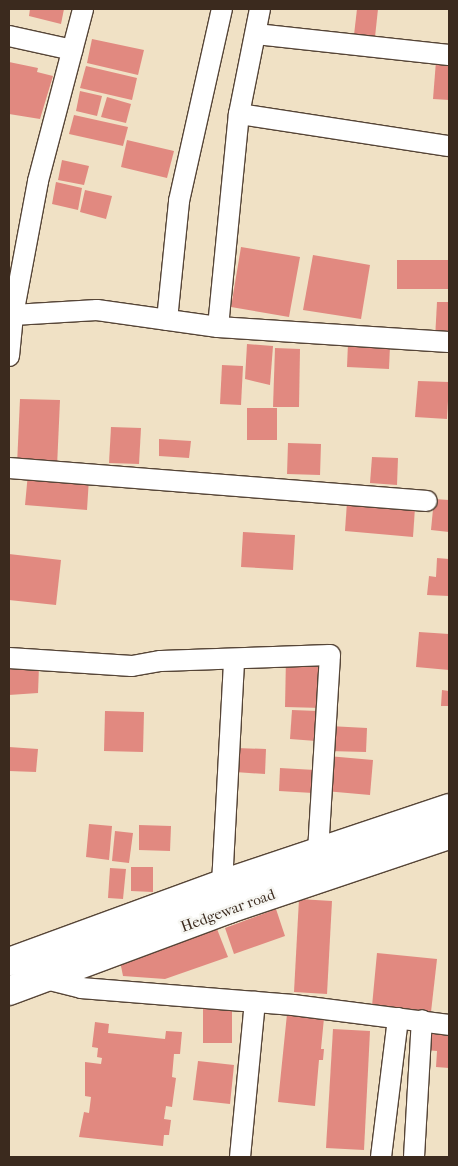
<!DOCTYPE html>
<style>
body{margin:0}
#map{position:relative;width:458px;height:1166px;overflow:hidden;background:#f0e1c5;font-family:"IM FELL French Canon",serif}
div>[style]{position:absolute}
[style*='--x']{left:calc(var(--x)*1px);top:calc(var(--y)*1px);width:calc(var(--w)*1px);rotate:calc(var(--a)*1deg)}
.building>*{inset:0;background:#e18980}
.roads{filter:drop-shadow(1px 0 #564537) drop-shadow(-1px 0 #564537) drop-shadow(0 1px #564537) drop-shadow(0 -1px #564537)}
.street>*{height:20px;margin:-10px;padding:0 10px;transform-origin:10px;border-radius:10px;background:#fff}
.secondary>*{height:28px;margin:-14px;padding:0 14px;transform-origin:14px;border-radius:14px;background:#fff}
span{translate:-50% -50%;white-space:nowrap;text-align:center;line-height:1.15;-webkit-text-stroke:5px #f6f6f2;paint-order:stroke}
.street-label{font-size:15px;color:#3b2a1e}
.frame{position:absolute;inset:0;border:10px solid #3b2a1e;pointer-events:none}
</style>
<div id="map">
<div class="building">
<i style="clip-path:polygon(30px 9px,64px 9px,61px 24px,29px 16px)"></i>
<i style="clip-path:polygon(357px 9px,378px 9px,375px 37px,354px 35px)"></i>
<i style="clip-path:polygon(92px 39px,144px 50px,138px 75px,87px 63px)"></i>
<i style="clip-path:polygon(436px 61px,449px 62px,449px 100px,433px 99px)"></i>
<i style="clip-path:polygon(9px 62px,38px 68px,37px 72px,53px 76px,40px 119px,9px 114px)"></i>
<i style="clip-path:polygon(86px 66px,137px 78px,132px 100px,80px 88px)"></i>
<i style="clip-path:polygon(80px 91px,102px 96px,97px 116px,76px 111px)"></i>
<i style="clip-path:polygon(107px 97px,131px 104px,126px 123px,101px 117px)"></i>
<i style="clip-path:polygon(74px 115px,128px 127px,123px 146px,69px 134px)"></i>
<i style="clip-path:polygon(127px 140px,174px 151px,167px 178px,121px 167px)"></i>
<i style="clip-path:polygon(62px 160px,89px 166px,84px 185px,58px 180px)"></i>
<i style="clip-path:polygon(56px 182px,82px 188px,78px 210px,52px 204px)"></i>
<i style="clip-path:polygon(85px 190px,112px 196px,106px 219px,80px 212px)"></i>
<i style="clip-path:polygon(241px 247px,300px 257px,289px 317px,231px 307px)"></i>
<i style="clip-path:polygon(313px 255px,370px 265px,361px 319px,303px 310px)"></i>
<i style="clip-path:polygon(397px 260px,448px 260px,448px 289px,397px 289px)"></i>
<i style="clip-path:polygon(437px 302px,449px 302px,449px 340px,435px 339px)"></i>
<i style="clip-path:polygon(348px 343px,390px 346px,389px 369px,347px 367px)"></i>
<i style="clip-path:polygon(247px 344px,273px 346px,270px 385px,245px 379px)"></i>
<i style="clip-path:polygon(275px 348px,300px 349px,299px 407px,273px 407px)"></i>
<i style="clip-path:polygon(222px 365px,243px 366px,241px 405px,220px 404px)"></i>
<i style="clip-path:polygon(418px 381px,449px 382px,447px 419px,415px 417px)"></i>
<i style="clip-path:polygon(20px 399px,60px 400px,57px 467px,17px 465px)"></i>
<i style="clip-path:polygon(247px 408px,277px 408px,277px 440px,247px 440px)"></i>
<i style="clip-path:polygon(111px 427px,141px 428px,139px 464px,109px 463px)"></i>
<i style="clip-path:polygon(159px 439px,191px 441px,189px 458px,159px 456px)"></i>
<i style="clip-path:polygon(288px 443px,321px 444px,320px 475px,287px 474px)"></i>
<i style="clip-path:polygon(372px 457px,398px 458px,397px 485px,370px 483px)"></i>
<i style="clip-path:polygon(28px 473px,89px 478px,87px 510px,25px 505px)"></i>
<i style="clip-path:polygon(434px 499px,449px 500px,449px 532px,431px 530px)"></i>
<i style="clip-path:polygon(347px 502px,415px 508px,413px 537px,345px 531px)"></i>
<i style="clip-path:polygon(243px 532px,295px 535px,293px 570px,241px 567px)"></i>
<i style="clip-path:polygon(9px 554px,61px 560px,56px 605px,9px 600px)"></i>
<i style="clip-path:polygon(437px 558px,449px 559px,449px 596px,427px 595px,429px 576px,436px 577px)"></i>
<i style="clip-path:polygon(419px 632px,449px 634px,449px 670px,416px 667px)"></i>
<i style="clip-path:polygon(286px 658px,323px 659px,322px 708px,285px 707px)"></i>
<i style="clip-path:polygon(9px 664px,39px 666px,38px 693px,9px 695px)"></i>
<i style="clip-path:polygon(442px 690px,449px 691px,449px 706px,441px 706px)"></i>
<i style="clip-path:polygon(292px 710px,318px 711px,316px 741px,290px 739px)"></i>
<i style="clip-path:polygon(105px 711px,144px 712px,143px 752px,104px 751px)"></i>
<i style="clip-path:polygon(329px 726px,367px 728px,366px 752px,328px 751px)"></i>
<i style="clip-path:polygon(9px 747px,38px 749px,36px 772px,9px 771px)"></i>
<i style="clip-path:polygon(236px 748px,266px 749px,265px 774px,235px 772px)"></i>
<i style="clip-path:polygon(328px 756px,373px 760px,370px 795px,325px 791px)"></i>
<i style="clip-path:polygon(280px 768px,315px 770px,313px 793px,279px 791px)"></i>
<i style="clip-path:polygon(89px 824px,112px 826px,109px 860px,86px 857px)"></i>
<i style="clip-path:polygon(139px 825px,171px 826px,170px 851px,139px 850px)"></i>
<i style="clip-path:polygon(115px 831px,133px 833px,129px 863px,112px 861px)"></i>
<i style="clip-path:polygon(131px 867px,153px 867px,153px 892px,131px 891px)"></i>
<i style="clip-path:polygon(110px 868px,126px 869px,123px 899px,108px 898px)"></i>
<i style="clip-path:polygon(299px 899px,332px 901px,327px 994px,294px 992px)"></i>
<i style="clip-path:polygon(276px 909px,285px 936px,234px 954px,225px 928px)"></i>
<i style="clip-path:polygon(217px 929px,228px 957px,165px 979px,123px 976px,120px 961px)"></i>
<i style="clip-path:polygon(377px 953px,437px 959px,431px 1012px,372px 1006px)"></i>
<i style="clip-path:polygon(203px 1007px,232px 1007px,232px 1043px,203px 1043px)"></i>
<i style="clip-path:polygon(287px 1014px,324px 1018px,321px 1049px,324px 1049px,323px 1060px,319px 1060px,315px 1106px,278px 1102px)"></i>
<i style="clip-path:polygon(95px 1022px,109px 1024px,108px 1033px,165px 1039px,166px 1031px,182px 1032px,180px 1054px,174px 1054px,172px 1077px,176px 1078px,172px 1107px,166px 1106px,164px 1119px,171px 1120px,169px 1135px,164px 1135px,163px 1146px,79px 1137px,84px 1112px,89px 1113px,91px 1097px,85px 1096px,85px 1062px,101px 1064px,102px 1058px,97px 1057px,98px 1048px,92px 1047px)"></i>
<i style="clip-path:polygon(333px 1029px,370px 1031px,364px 1150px,326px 1148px)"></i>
<i style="clip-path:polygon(427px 1033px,449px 1035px,449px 1068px,436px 1067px,437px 1051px,426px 1050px)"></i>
<i style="clip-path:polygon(198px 1061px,234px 1065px,230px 1104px,193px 1100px)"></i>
</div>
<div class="roads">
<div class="street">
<i style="--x:256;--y:34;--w:194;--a:6.2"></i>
<i style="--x:9;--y:36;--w:65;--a:12.5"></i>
<i style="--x:239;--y:114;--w:212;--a:8.7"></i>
<i style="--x:13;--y:315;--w:84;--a:-3.4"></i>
<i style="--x:97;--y:310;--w:122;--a:8"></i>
<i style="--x:218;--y:327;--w:231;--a:3.7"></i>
<i style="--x:167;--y:320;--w:120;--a:-84.2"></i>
<i style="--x:179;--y:201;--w:197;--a:-77.4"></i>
<i style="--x:218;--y:327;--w:214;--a:-84.4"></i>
<i style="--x:239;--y:114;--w:107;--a:-78.7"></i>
<i style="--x:9;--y:356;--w:41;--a:-84.4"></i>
<i style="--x:13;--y:315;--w:136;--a:-79.4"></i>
<i style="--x:38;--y:181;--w:178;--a:-75.3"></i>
<i style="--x:9;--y:468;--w:419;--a:4.5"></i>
<i style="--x:9;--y:658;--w:123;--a:3.7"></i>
<i style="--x:132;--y:666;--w:29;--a:-10"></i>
<i style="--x:161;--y:661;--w:169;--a:-2"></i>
<i style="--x:330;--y:655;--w:197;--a:93.5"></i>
<i style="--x:225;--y:896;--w:12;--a:-104"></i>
<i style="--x:222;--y:884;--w:225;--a:-86.9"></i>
<i style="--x:43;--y:973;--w:7;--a:63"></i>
<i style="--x:46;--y:979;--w:36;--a:14"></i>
<i style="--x:81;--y:988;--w:213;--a:4.6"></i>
<i style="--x:293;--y:1005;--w:157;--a:7.3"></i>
<i style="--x:240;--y:1157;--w:156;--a:-84.5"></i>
<i style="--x:381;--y:1157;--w:140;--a:-83"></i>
<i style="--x:414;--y:1157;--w:137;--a:-86.7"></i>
</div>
<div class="secondary">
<i style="--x:9;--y:962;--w:227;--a:-20.1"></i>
<i style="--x:222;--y:884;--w:239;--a:-18.5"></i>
<i style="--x:9;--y:991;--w:235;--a:-20.4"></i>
<i style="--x:229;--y:909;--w:232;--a:-18.6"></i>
</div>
</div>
<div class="street-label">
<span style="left:228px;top:911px;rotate:-20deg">Hedgewar road</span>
</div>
<div class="frame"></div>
</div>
